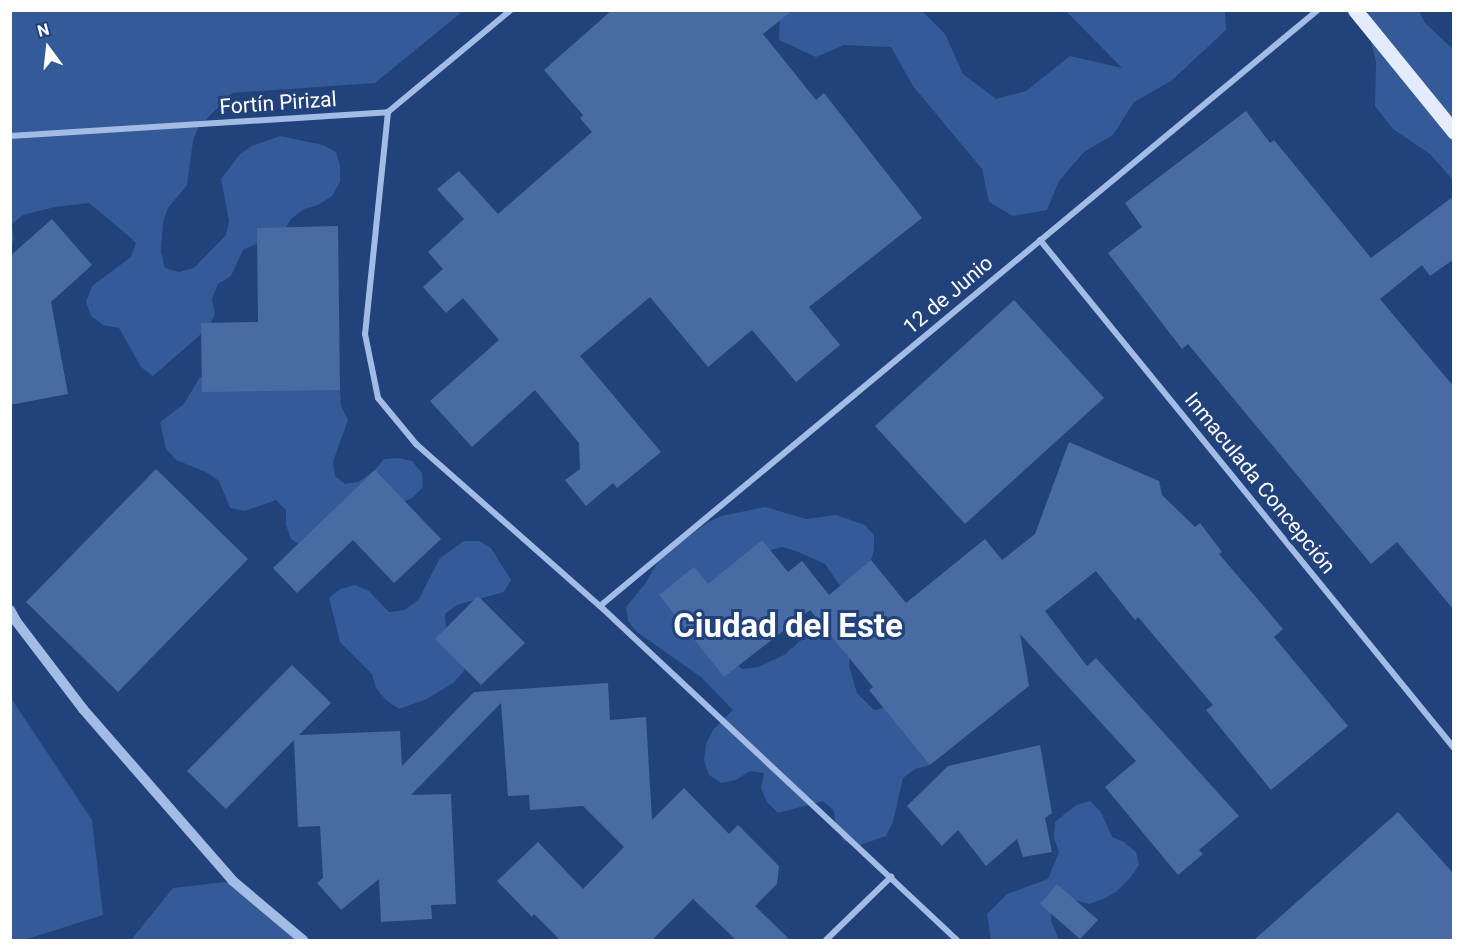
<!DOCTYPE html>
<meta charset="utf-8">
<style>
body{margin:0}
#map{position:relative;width:1464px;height:951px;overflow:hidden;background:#21427a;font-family:Roboto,sans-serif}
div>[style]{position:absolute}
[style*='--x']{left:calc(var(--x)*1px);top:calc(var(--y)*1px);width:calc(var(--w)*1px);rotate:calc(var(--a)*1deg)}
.green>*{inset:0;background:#345a98}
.building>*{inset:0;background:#496ba4}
.minor>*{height:6px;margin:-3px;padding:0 3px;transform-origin:3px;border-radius:3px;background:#a2bce6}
.tertiary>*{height:10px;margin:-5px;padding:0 5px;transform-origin:5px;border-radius:5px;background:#a2bce6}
.primary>*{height:15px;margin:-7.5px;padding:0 7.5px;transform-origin:7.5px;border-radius:7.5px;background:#e3ebfd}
span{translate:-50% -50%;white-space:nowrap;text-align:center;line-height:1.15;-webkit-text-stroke:6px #21427a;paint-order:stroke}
.street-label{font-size:21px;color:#fff}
.town-label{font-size:33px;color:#fff;font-weight:700}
.frame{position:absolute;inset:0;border:12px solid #fff;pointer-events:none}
.north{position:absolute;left:18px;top:18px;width:60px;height:60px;-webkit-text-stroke:4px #21427a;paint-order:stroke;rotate:345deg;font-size:16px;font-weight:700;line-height:24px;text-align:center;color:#fff}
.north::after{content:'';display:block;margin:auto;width:21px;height:27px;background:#fff;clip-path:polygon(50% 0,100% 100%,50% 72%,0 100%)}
</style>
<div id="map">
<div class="green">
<i style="clip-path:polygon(11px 11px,463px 11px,375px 83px,232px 93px,198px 128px,193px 141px,187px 185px,168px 208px,163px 222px,161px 252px,165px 268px,179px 272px,194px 268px,226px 235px,229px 221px,221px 179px,240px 154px,252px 146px,280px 136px,323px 145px,336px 152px,340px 166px,340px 182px,332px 196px,318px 205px,304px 209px,291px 219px,284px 231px,243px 250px,231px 276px,218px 284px,212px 299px,215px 314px,208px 328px,153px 376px,141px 367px,119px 328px,103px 325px,91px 316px,86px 302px,92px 286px,131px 257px,136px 243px,125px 233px,89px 203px,55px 207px,23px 215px,12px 224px,14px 239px,11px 247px)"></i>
<i style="clip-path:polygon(780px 11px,922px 11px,945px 34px,963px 74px,996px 99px,1026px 91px,1070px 56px,1122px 68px,1066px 11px,1225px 11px,1226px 30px,1171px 81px,1134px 102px,1113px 135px,1084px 152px,1059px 181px,1047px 210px,1013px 216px,989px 202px,982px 169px,913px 86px,891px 47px,844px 45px,816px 57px,779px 40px)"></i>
<i style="clip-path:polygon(1368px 11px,1419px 11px,1425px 23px,1453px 49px,1453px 180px,1430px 154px,1393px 129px,1375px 106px,1376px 62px,1369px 33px)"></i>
<i style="clip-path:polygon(215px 375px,340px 390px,341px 406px,348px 420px,333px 462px,335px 476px,345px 484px,358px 482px,375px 470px,384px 459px,399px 458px,412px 461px,422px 473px,423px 487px,412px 498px,304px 547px,291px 539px,286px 525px,286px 510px,276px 500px,245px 511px,230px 508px,219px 481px,206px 472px,176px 460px,166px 449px,160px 422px,184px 404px,200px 377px)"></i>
<i style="clip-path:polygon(765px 507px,806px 519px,836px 515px,865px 525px,874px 535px,874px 550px,871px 560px,843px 590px,825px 564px,796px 551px,782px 547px,767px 551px,708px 584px,731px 659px,742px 669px,758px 667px,784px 655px,806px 636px,834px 628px,850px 651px,849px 666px,857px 693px,874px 710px,904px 703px,934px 750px,930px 765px,915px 769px,903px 778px,893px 822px,886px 836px,857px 846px,843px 840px,836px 826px,834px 811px,823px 801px,778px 813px,767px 802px,761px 788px,764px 773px,750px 771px,736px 780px,721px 783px,709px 775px,704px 760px,706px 744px,713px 730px,733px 710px,701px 677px,637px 632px,628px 621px,626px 607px,645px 584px,660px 558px,708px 522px,721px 516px)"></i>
<i style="clip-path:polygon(464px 541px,479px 541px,491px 548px,511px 580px,504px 592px,457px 605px,445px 614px,446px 627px,452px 640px,469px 659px,463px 672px,453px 683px,427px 699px,399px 709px,385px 699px,376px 688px,372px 674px,340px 642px,329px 598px,340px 589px,355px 585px,369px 591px,389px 612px,405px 610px,419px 599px,440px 558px)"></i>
<i style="clip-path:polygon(11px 698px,92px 820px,103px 915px,24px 940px,11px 940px)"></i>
<i style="clip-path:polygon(1090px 801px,1101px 812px,1112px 837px,1124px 842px,1136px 852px,1139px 865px,1130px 878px,1116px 892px,1103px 899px,1089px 904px,1074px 900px,1051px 907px,1051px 921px,1059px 940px,991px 940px,987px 914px,1007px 894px,1048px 879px,1059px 852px,1054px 838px,1055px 822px,1076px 805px)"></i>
<i style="clip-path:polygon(233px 881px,298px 940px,131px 940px,173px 888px)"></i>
</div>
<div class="building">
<i style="clip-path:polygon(612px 10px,793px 10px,763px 34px,816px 100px,824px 93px,922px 218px,809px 307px,840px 345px,796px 382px,752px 330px,708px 367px,650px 297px,580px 356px,661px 452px,617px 488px,613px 483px,586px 506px,565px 480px,580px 469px,579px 443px,535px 390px,472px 447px,430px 401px,499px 340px,463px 298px,446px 313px,423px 287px,443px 269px,428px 252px,464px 219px,437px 189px,459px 171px,498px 214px,592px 132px,580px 118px,583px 115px,544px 70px)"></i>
<i style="clip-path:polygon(1246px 111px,1270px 143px,1274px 140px,1371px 258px,1454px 196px,1454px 259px,1430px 276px,1422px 265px,1380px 299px,1454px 387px,1454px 610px,1397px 542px,1371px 564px,1188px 344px,1182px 349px,1108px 253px,1142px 227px,1125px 203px)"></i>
<i style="clip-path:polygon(52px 219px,92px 265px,51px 302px,68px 394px,10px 405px,10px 256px)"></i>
<i style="clip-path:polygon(338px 226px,340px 390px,202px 392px,201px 323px,258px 322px,257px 228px)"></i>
<i style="clip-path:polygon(1014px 300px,1104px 398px,965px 524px,875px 426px)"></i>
<i style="clip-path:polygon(1069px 442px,1159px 481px,1162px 495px,1195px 527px,1200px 523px,1222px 552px,1219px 554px,1283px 629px,1274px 637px,1348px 726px,1271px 790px,1206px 710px,1213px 705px,1138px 617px,1135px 620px,1096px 571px,1045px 611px,1087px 666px,1096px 658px,1239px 816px,1199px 850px,1203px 854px,1178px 875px,1105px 787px,1136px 761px,1020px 634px,1029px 686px,930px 765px,869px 690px,873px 687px,810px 610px,828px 596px,724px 677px,659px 595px,694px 567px,708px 584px,762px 540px,788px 572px,802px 561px,829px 595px,871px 560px,906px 603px,985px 539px,1002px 560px,1035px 534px)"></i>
<i style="clip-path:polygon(156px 469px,248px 559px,118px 692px,26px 602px)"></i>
<i style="clip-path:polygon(375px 470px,441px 539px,394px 583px,353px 540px,297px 593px,273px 568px)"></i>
<i style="clip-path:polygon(478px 596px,525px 643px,481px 685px,435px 639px)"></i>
<i style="clip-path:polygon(292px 665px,331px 703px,299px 735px,400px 731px,402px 766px,474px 692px,608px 683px,610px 720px,646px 717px,652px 820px,684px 788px,729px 834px,738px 825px,779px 866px,777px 884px,755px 906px,790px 940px,736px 940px,693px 899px,652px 940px,560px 940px,534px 914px,532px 917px,497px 881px,538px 842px,583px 889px,624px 847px,583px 806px,530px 810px,529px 795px,508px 796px,501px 703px,411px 795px,451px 794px,456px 904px,431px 905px,432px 919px,381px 922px,379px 879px,341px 910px,317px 883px,323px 878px,320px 826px,298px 827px,294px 740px,226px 809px,187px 771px)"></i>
<i style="clip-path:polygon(1040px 745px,1052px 813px,1045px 818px,1052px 852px,1023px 857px,1017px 839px,986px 866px,958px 830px,942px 846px,907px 806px,948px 766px)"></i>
<i style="clip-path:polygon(1398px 812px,1454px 874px,1454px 940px,1254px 940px)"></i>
<i style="clip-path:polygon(1057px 884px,1098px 920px,1080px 939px,1040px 904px)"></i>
</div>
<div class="minor">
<i style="--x:388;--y:112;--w:223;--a:95.9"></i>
<i style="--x:365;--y:334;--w:65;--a:78.5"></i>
<i style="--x:378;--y:398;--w:60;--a:50.4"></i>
<i style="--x:416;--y:444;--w:245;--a:41.4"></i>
<i style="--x:600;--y:606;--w:489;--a:43.1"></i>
<i style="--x:10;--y:136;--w:379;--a:-3.6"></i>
<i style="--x:388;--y:112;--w:160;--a:-39.7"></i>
<i style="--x:1040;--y:240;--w:655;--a:50.82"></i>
<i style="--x:600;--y:606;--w:933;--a:-39.7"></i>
<i style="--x:826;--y:940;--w:91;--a:-44.1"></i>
</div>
<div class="tertiary">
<i style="--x:10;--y:610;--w:13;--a:61"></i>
<i style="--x:16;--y:621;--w:111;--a:52.7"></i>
<i style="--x:83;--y:709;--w:228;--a:48.9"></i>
<i style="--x:233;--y:881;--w:92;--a:40.1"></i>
</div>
<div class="primary">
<i style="--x:1355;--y:10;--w:157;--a:50.9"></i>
</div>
<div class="street-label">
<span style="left:278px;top:103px;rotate:-4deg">Fortín Pirizal</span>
<span style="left:948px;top:295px;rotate:-40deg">12 de Junio</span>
<span style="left:1260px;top:483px;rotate:51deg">Inmaculada Concepción</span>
</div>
<div class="town-label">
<span style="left:788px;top:626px">Ciudad del Este</span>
</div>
<div class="frame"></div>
<div class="north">N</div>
</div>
